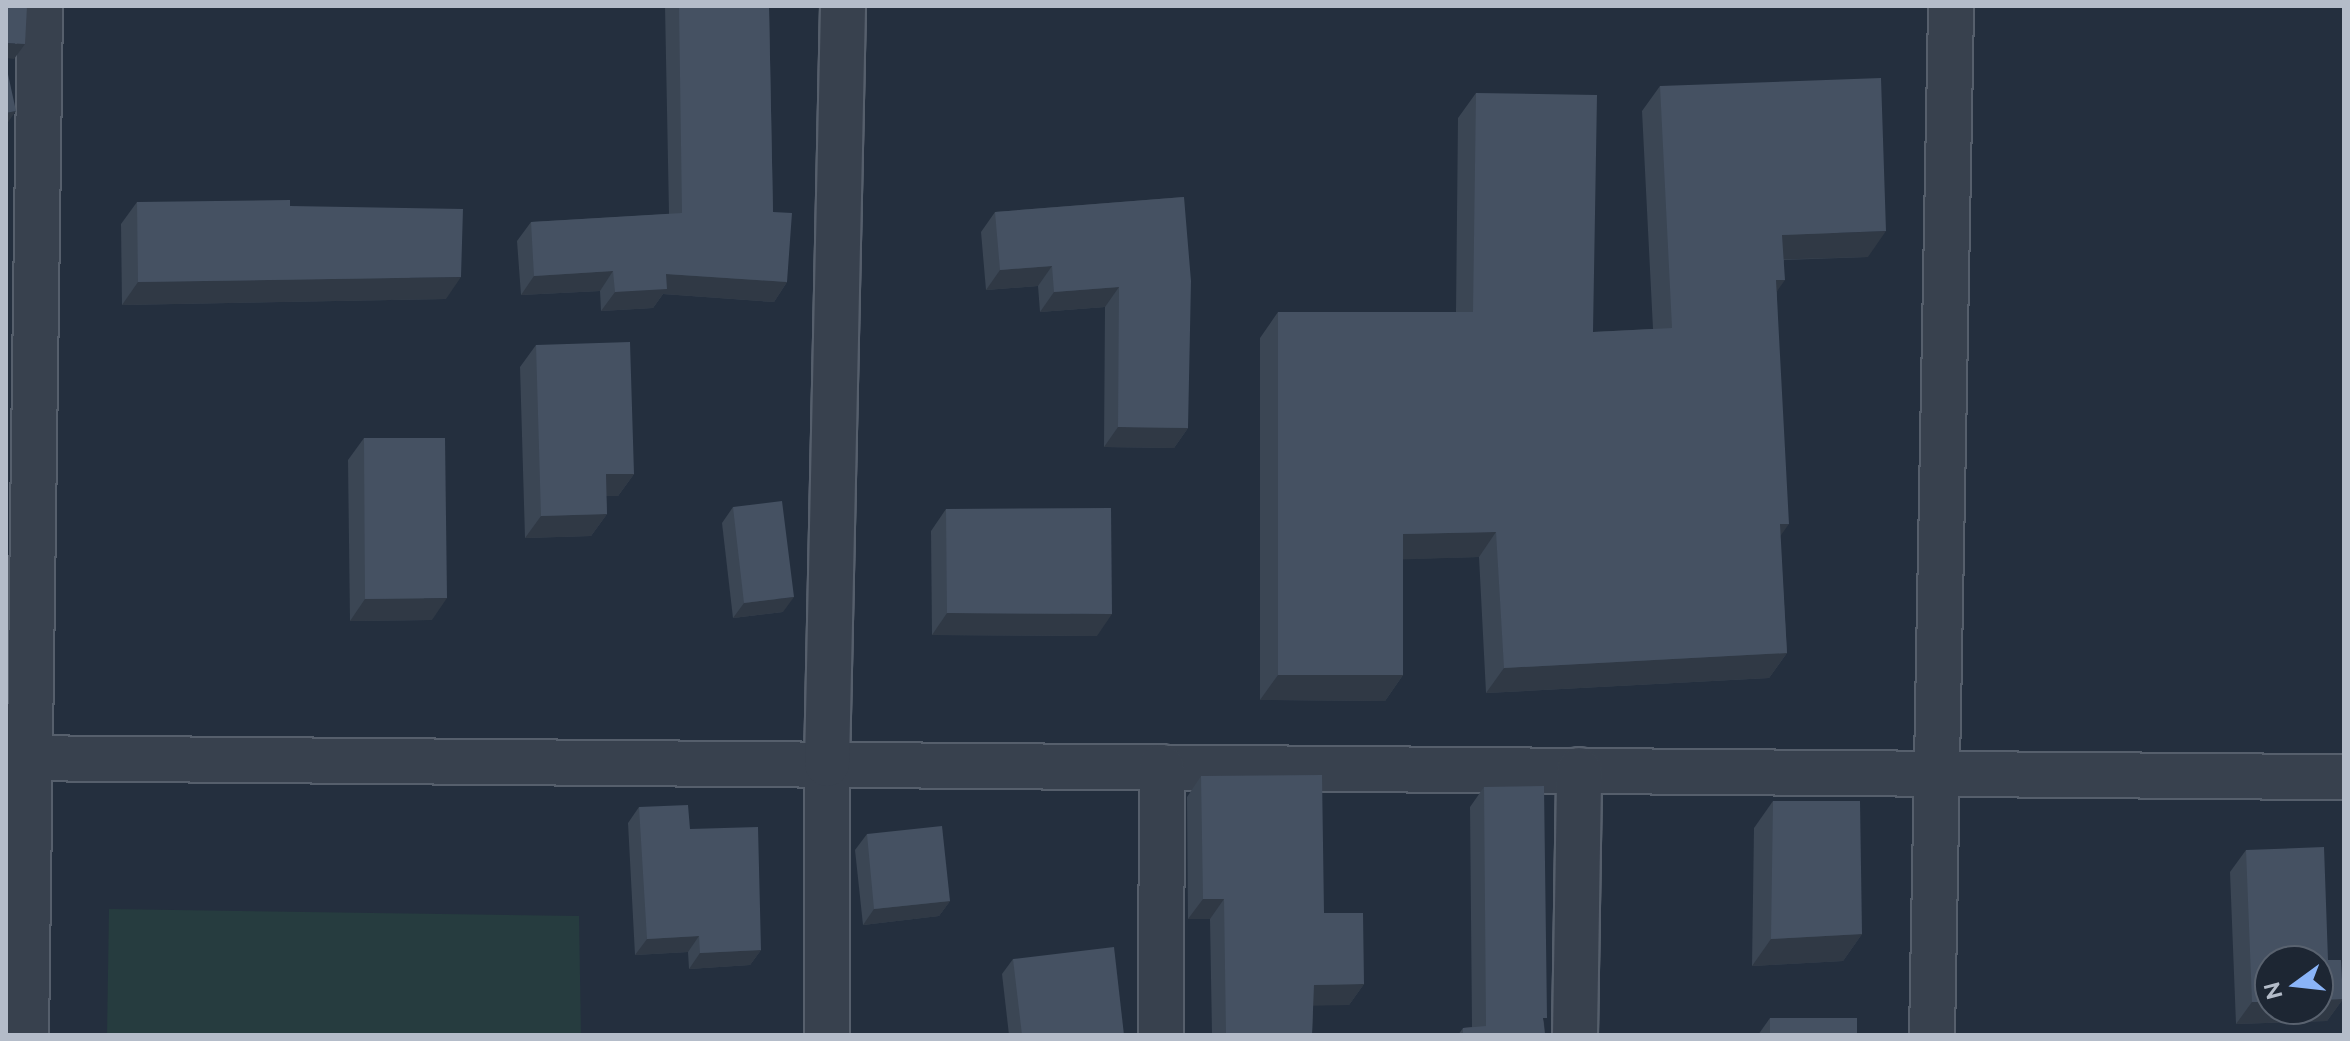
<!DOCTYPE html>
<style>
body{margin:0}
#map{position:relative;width:2350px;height:1041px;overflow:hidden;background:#242f3e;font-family:Raleway,sans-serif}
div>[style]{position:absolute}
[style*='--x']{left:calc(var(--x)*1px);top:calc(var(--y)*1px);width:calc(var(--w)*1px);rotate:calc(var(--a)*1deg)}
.green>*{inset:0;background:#263c3f}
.roads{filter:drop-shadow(2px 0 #565f6c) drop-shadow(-2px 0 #565f6c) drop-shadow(0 2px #565f6c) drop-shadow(0 -2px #565f6c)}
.street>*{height:44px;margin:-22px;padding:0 22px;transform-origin:22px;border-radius:22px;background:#38414e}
.wall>*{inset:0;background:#3b4654}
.shaded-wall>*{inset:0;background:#303945}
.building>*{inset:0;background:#455162}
span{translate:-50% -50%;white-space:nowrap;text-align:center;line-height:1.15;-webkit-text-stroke:7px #1d2633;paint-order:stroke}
.frame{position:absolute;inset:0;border:8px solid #b4bcc9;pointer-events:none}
.north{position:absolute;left:2254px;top:945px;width:80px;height:80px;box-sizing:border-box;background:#1d2633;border:2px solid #59626f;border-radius:50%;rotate:255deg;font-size:22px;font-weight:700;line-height:32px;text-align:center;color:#b4bcc9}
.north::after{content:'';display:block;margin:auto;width:28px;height:36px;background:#8ab4f8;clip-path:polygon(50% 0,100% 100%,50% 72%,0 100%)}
</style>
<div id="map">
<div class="green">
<i style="clip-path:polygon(109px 909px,579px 916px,581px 1035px,107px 1035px)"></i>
</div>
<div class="roads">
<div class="street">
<i style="--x:6;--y:758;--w:2338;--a:0.47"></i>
<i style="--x:26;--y:1035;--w:1029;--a:-89.22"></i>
<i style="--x:827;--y:1035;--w:271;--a:-90"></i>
<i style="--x:827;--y:764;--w:758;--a:-88.79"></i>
<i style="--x:1161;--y:1035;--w:268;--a:-89.8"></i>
<i style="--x:1575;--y:1035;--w:265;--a:-89.1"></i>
<i style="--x:1932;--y:1035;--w:1029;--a:-88.94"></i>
</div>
</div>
<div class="wall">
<i style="clip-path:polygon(665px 6px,769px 6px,773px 212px,787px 282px,774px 302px,663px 294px,653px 308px,601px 311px,600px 291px,521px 295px,517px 241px,531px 222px,669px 214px)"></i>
<i style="clip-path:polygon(1660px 86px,1868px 257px,1784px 260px,1777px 292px,1780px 537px,1787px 653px,1769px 678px,1486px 693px,1479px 557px,1403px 559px,1403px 675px,1385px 701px,1260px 700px,1260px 338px,1278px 312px,1456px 312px,1458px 118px,1476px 93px,1593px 332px,1653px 329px,1642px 111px)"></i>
<i style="clip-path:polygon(1184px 197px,1188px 428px,1174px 448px,1104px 447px,1105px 307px,1040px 312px,1038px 286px,986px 290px,981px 232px,995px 212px)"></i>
<i style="clip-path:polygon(137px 202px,290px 206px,446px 299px,122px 305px,121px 224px)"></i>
<i style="clip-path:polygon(536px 345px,634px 474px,618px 496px,606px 496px,607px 514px,591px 536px,525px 538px,520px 367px)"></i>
<i style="clip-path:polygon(364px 438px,432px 620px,350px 621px,348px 460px)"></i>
<i style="clip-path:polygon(733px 507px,783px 612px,733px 618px,722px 523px)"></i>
<i style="clip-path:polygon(946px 509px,1097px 636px,932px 635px,931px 531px)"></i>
<i style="clip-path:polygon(1201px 776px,1324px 913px,1364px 984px,1349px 1005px,1313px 1005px,1312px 1035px,1212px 1035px,1210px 919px,1188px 919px,1187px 797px)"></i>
<i style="clip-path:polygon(1484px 787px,1544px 1023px,1545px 1035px,1458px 1035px,1463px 1028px,1472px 1027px,1470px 807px)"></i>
<i style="clip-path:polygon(1773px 801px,1862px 934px,1843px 961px,1752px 966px,1754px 828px)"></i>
<i style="clip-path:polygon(639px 807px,690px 829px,761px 950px,750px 965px,689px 969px,688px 952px,635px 955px,628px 823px)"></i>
<i style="clip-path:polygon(867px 834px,950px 901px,939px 916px,863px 925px,855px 850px)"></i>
<i style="clip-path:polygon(2246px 850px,2328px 960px,2343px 999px,2327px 1021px,2236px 1024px,2230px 872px)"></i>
<i style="clip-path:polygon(1013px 959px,1124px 1035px,1009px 1035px,1002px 974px)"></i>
<i style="clip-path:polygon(1770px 1018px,1857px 1035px,1758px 1035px)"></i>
</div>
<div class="shaded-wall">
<i style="clip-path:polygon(6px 43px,25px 44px,14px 59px,6px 58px)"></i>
<i style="clip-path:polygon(16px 111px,6px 125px,6px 113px)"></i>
<i style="clip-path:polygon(1886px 231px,1868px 257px,1764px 260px,1782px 235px)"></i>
<i style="clip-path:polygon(1052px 266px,1038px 286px,986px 290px,1000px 270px)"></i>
<i style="clip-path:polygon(613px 271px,600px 291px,521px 295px,534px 276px)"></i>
<i style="clip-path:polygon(666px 274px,787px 282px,774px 302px,663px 294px,653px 308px,601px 311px,615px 292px)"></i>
<i style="clip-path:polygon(461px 277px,446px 299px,122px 305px,138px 282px)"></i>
<i style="clip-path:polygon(1776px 280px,1785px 280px,1767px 305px)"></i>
<i style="clip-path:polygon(1119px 287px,1105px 307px,1040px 312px,1054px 292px)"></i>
<i style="clip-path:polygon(1118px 427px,1188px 428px,1174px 448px,1104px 447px)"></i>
<i style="clip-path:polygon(606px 474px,634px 474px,618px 496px,590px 496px)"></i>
<i style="clip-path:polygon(607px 514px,591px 536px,525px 538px,541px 516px)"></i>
<i style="clip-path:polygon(1780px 524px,1789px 524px,1771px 549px)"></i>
<i style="clip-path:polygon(1496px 532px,1479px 557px,1385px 560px,1403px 534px)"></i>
<i style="clip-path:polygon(794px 597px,783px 612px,733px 618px,744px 603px)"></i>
<i style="clip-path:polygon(447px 598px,432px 620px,350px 621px,365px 599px)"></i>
<i style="clip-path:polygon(947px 613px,1112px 614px,1097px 636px,932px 635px)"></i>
<i style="clip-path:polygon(1787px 653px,1769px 678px,1486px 693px,1504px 668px)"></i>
<i style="clip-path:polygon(1278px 675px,1403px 675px,1385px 701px,1260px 700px)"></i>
<i style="clip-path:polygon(1203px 899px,1224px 899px,1210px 919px,1188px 919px)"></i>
<i style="clip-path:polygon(950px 901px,939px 916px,863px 925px,874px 909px)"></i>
<i style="clip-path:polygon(1862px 934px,1843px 961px,1752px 966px,1771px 939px)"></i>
<i style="clip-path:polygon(699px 936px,688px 952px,635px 955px,647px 939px)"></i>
<i style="clip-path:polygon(761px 950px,750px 965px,689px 969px,700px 953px)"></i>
<i style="clip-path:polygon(1364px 984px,1349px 1005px,1299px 1006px,1314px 985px)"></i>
<i style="clip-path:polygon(2343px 999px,2327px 1021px,2236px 1024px,2252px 1002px,2270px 1002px,2270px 1009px,2318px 1009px,2318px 1000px)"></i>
</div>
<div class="building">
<i style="clip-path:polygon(6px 6px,27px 6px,25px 44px,6px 43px)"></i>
<i style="clip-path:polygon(679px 6px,769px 6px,773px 212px,792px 213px,787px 282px,666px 274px,667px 289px,615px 292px,613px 271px,534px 276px,531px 222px,682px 213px)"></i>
<i style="clip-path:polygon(6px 65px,16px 111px,6px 113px)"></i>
<i style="clip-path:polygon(1881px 78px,1886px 231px,1782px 235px,1785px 280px,1776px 280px,1789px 524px,1780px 524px,1787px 653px,1504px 668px,1496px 532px,1403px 534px,1403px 675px,1278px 675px,1278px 312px,1473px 312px,1476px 93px,1597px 95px,1593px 332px,1672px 328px,1660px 86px)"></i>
<i style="clip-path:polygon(1184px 197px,1191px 281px,1188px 428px,1118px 427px,1119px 287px,1054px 292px,1052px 266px,1000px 270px,995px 212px)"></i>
<i style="clip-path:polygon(290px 200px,290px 206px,463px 209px,461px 277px,138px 282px,137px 202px)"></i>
<i style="clip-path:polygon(630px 342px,634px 474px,606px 474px,607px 514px,541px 516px,536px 345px)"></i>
<i style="clip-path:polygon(364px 438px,445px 438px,447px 598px,365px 599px)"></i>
<i style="clip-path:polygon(782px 501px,794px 597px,744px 603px,733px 507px)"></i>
<i style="clip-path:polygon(1111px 508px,1112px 614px,947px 613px,946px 509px)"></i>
<i style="clip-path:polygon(6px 622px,7px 703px,6px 703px)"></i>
<i style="clip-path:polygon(1322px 775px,1324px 913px,1363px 913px,1364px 984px,1314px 985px,1312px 1035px,1226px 1035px,1224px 899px,1203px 899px,1201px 776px)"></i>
<i style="clip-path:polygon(1544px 786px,1547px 1018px,1543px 1018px,1545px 1035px,1463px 1035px,1463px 1028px,1486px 1026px,1484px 787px)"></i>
<i style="clip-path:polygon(1773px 801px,1860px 801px,1862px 934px,1771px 939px)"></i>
<i style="clip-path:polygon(688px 805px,690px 829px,758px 827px,761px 950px,700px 953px,699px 936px,647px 939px,639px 807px)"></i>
<i style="clip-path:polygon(942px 826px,950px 901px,874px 909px,867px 834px)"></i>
<i style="clip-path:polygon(2324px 847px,2328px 960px,2341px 960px,2343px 999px,2318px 1000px,2318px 961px,2270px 961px,2270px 1002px,2252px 1002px,2246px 850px)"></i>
<i style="clip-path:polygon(1114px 947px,1124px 1035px,1022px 1035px,1013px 959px)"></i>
<i style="clip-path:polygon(1770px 1018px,1857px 1018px,1857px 1035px,1770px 1035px)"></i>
</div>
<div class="frame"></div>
<div class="north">N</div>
</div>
